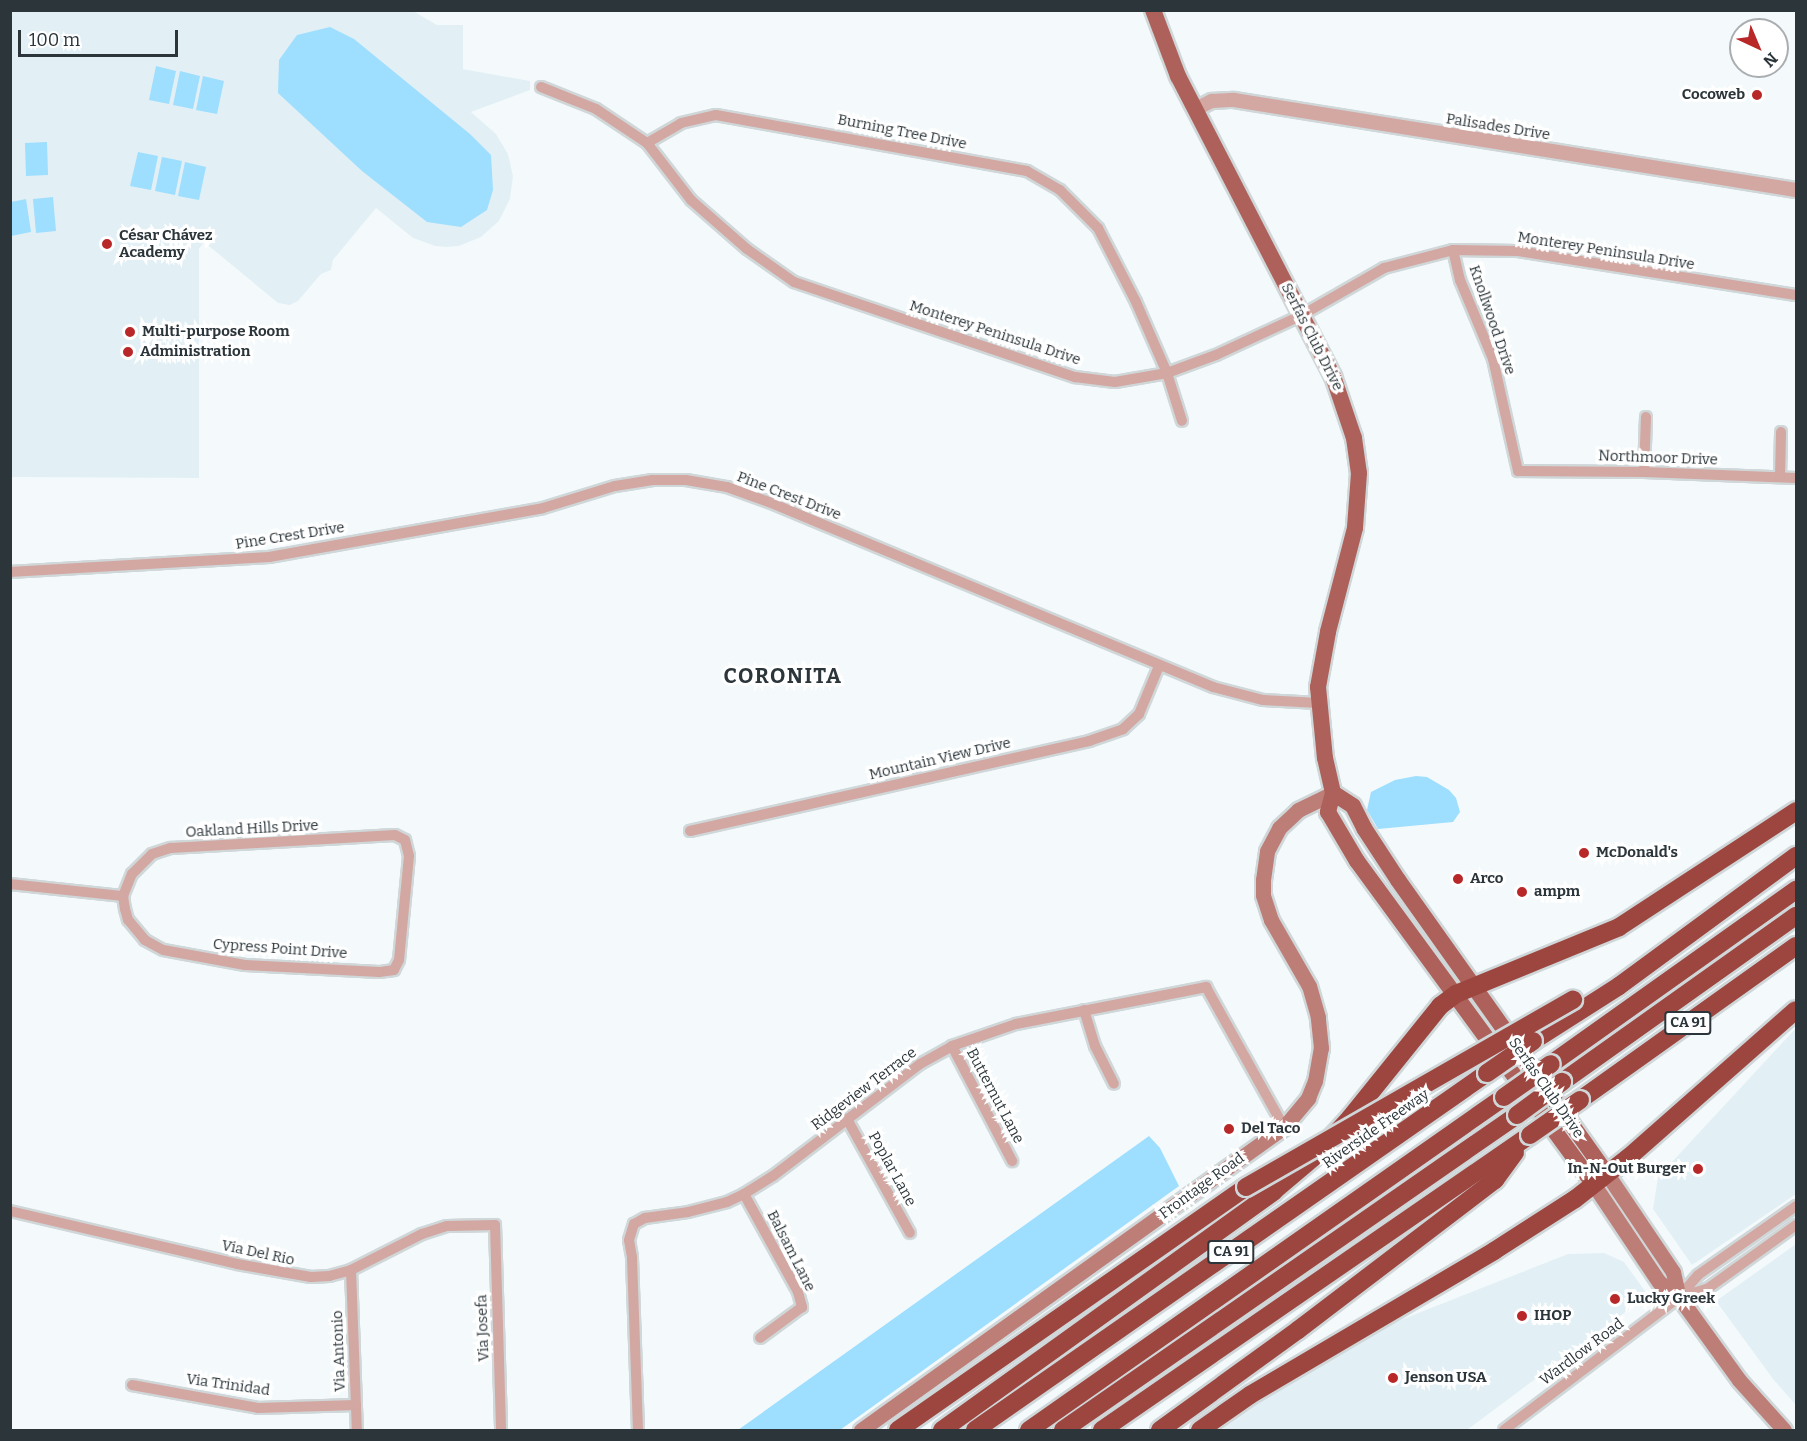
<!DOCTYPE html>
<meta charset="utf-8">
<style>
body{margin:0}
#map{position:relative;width:1807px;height:1441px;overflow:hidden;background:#f4fafc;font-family:Bitter,serif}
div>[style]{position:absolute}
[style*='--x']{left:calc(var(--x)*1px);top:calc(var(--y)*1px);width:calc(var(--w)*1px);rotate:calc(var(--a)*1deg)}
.built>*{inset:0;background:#e2f0f6}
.green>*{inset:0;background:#9edefe}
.roads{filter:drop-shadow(2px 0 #d0d7d9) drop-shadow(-2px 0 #d0d7d9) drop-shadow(0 2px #d0d7d9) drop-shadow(0 -2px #d0d7d9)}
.minor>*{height:10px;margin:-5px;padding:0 5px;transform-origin:5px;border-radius:5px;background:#d3a7a2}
.tertiary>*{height:14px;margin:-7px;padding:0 7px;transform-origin:7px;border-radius:7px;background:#d3a7a2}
.secondary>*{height:15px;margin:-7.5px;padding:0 7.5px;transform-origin:7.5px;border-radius:7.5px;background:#be7e78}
.primary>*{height:16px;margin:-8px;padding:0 8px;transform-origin:8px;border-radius:8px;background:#ad615a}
.motorway>*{height:18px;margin:-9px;padding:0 9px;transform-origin:9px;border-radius:9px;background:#9d4640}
.bridges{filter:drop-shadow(2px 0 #d0d7d9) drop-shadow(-2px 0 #d0d7d9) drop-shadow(0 2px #d0d7d9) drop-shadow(0 -2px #d0d7d9)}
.motorway-bridge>*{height:18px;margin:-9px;padding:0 9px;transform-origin:9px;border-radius:9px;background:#9d4640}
.dots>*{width:16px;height:16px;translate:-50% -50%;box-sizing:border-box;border:3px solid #fff;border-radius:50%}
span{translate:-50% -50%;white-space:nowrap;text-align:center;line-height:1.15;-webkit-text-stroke:6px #fff;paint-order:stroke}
.shield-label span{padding:2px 4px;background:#fff;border:2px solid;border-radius:4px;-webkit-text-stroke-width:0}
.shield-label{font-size:14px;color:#2b353a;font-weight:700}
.poi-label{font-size:15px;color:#2b353a;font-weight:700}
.right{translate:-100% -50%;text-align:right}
.left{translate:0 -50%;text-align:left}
.street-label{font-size:15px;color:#2b353a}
.district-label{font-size:21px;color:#2b353a;font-weight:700;letter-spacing:1.5px}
.frame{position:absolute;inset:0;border:12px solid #2b353a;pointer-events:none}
.north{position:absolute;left:1729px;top:18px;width:60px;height:60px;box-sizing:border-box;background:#fff;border:2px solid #aaaeb0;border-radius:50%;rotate:136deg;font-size:16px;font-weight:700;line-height:24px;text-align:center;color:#2b353a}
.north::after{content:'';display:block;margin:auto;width:21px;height:27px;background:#b82829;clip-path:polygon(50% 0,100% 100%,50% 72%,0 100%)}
.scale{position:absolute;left:18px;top:30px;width:160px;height:27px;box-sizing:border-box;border:3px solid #2b353a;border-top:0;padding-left:8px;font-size:18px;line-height:21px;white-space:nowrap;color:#2b353a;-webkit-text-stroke:4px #fff;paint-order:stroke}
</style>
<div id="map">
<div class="built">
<i style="clip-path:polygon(11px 11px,413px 11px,437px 25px,463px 25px,463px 69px,530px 81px,530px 90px,471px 112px,496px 134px,508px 154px,513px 176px,510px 199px,499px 221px,481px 237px,459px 246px,447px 247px,435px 246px,413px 238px,376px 208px,333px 260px,331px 270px,321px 274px,298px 301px,290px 305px,278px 303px,204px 242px,199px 249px,199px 478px,11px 477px)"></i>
<i style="clip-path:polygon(1796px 1028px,1796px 1194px,1692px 1265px,1653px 1209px,1658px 1177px)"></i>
<i style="clip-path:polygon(1796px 1244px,1796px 1405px,1773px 1379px,1716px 1301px)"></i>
<i style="clip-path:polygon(1604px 1253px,1624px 1262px,1645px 1291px,1643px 1299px,1467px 1430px,1221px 1430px,1279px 1389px,1393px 1323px,1568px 1254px)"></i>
</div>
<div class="green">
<i style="clip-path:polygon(330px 27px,354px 39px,470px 134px,491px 155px,493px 190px,487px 210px,461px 227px,427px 222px,362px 171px,278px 93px,279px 60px,297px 35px)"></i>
<i style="clip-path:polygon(156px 66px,176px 71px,169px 104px,149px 100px)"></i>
<i style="clip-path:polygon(180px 71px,200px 76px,193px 109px,173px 105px)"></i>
<i style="clip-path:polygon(203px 76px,224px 81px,217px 114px,196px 110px)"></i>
<i style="clip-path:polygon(47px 142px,48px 175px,26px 176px,25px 143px)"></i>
<i style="clip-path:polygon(138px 152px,158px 156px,151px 190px,130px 186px)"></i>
<i style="clip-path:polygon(162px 157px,182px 161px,175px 195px,155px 191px)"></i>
<i style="clip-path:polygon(185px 162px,206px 167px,199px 200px,178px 196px)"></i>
<i style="clip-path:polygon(53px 197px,56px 231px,36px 233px,33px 199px)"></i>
<i style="clip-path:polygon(26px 199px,31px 232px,11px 236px,11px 202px)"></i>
<i style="clip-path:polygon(1416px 776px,1427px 777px,1449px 790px,1456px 798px,1460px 812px,1453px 822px,1378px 829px,1367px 810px,1371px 792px,1395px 780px)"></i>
<i style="clip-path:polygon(1149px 1136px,1160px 1148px,1179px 1186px,840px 1430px,738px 1430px)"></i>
</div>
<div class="roads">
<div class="minor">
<i style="--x:541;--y:87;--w:59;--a:21.8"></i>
<i style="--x:596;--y:109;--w:61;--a:33.7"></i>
<i style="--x:647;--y:143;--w:72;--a:52.3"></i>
<i style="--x:691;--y:200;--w:74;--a:41.2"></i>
<i style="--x:747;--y:249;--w:57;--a:35.1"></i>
<i style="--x:794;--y:282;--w:297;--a:18.7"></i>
<i style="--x:1075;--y:377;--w:40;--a:7.1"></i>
<i style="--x:1115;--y:382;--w:53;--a:-9.8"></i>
<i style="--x:1167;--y:373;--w:52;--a:-20.2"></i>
<i style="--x:1216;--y:355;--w:95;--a:-24.9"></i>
<i style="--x:1302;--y:315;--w:95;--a:-29.8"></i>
<i style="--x:1384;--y:268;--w:71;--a:-14.6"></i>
<i style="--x:1453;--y:250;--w:65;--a:0.9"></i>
<i style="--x:1518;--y:251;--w:281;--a:9"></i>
<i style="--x:647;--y:143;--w:39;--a:-30"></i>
<i style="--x:681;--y:123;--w:36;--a:-13"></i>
<i style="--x:716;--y:115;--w:316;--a:10.2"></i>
<i style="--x:1027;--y:171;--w:38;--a:30"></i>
<i style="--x:1060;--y:190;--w:54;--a:45"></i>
<i style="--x:1098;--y:228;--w:83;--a:62.8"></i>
<i style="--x:1136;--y:302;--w:77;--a:66.4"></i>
<i style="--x:1167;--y:373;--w:50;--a:72.6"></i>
<i style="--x:1453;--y:250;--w:31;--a:77"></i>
<i style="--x:1460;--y:280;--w:86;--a:67.3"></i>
<i style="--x:1493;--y:359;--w:115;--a:77.4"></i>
<i style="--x:1518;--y:471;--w:126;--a:0.5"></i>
<i style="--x:1644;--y:472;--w:152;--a:2.3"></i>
<i style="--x:1644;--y:472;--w:55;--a:-87.9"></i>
<i style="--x:1780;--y:477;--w:45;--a:-88.7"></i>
<i style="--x:10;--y:572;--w:259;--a:-3.3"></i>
<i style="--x:269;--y:557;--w:278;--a:-10.1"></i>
<i style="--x:543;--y:508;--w:75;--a:-17"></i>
<i style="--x:615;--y:486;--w:38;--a:-9"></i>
<i style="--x:653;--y:480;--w:33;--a:0"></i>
<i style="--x:686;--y:480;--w:42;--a:9.7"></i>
<i style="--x:727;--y:487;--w:45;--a:19.7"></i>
<i style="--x:769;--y:502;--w:481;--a:22.6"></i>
<i style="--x:1213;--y:687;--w:52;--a:14.6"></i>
<i style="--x:1263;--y:700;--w:55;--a:3.1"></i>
<i style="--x:690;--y:831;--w:409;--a:-12.7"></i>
<i style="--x:1089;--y:741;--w:36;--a:-19"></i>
<i style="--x:1123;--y:729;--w:22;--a:-43"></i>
<i style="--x:1139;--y:714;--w:52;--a:-67.4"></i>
<i style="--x:395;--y:835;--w:11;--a:27"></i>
<i style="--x:405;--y:840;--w:16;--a:76"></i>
<i style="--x:409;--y:856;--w:104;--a:95.5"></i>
<i style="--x:399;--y:960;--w:11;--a:117"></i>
<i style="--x:394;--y:970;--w:15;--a:172"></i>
<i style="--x:379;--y:972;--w:134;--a:-177"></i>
<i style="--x:245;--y:965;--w:83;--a:-169.6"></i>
<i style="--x:163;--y:950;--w:21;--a:-151"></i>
<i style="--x:145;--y:940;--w:26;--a:-130"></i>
<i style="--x:128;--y:920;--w:11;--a:-105"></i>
<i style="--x:125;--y:909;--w:13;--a:-99"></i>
<i style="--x:123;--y:896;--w:24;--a:-68"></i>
<i style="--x:132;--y:874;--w:28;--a:-45"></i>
<i style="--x:152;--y:854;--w:20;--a:-18"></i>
<i style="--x:171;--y:848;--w:224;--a:-3.3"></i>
<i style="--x:10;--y:884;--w:114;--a:6.1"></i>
<i style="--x:1084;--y:1010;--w:38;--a:73"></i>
<i style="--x:1095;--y:1046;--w:42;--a:63.4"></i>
<i style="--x:952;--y:1046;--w:130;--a:62.4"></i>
<i style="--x:847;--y:1119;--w:130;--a:61.1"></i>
<i style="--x:744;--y:1194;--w:112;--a:61.1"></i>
<i style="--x:798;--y:1292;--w:16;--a:75"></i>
<i style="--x:802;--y:1307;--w:52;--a:143.6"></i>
<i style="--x:10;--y:1211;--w:233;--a:13.1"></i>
<i style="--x:237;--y:1264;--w:75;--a:10"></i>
<i style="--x:311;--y:1277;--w:18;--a:-3"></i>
<i style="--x:329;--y:1276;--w:23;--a:-15"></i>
<i style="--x:351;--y:1270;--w:80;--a:-26.9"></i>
<i style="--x:422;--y:1234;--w:26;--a:-18"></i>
<i style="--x:447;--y:1226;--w:48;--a:-1.2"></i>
<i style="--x:495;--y:1225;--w:205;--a:88.3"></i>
<i style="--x:351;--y:1270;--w:160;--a:87.9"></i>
<i style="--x:1680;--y:1297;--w:28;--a:-17"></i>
<i style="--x:1707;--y:1289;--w:110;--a:-35.7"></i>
<i style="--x:132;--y:1385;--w:128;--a:10.3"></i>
<i style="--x:258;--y:1408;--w:98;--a:-1.8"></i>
<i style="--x:638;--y:1430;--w:173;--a:-92"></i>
<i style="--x:632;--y:1257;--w:17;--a:-100"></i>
<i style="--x:629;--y:1240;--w:17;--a:-73"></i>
<i style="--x:634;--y:1224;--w:13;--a:-29"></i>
<i style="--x:645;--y:1218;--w:43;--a:-7.9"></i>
<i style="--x:688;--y:1212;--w:40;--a:-14.4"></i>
<i style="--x:727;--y:1202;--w:19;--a:-25"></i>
<i style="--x:744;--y:1194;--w:34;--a:-32"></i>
<i style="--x:773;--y:1176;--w:185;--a:-37.3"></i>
<i style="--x:920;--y:1064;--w:37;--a:-29"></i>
<i style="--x:952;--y:1046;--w:68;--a:-19"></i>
<i style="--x:1016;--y:1024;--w:194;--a:-11"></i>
<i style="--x:1206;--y:987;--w:160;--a:60.9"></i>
<i style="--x:1504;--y:1430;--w:220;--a:-37.2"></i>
<i style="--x:1679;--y:1297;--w:29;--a:-49"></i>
<i style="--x:1698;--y:1275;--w:120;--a:-35.1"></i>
</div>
<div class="tertiary">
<i style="--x:1196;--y:109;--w:18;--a:-27"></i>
<i style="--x:1212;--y:101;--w:22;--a:-3"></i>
<i style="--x:1234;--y:100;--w:569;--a:9.1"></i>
</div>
<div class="secondary">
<i style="--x:1607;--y:1174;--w:118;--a:56"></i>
<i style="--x:1673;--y:1272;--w:26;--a:77"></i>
<i style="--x:1594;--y:1185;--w:117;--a:56.2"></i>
<i style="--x:1659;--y:1282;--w:25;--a:37"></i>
<i style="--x:1679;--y:1297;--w:102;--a:54.1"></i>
<i style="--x:1739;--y:1380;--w:67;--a:48"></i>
<i style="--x:861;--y:1430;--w:520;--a:-35.61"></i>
<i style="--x:1284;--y:1127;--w:38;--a:-50"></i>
<i style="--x:1308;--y:1098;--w:18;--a:-68"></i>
<i style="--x:1315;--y:1081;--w:34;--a:-80"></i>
<i style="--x:1321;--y:1048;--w:31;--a:-96"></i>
<i style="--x:1318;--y:1017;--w:32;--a:-106"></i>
<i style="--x:1309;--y:986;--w:76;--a:-119.9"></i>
<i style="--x:1271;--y:920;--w:26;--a:-108"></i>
<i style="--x:1263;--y:895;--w:15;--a:-90"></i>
<i style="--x:1263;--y:880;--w:29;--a:-82"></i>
<i style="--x:1267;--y:851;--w:26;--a:-62"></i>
<i style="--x:1279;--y:828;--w:26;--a:-43"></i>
<i style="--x:1298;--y:810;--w:39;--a:-26"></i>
</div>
<div class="primary">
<i style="--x:1153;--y:10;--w:71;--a:69.3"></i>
<i style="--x:1178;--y:76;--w:338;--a:62.7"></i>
<i style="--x:1333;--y:376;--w:65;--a:71.3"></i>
<i style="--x:1354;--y:438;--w:35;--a:82"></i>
<i style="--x:1359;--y:473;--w:55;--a:94.2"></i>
<i style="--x:1355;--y:528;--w:107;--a:104.6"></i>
<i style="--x:1328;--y:632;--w:56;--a:100.3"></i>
<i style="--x:1318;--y:687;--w:71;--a:84.4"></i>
<i style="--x:1325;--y:758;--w:36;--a:77"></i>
<i style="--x:1333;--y:793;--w:20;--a:105"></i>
<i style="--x:1328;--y:812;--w:57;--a:59.4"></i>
<i style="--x:1357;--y:861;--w:401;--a:53.8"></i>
<i style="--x:1333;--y:793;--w:24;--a:33"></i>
<i style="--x:1353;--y:806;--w:25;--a:63"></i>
<i style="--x:1364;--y:828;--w:62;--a:56.8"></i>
<i style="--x:1398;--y:880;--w:361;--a:54.6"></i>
</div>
<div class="motorway">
<i style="--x:1533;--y:1041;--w:102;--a:-32.6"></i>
<i style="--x:1619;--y:986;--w:220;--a:-36.3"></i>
<i style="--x:1551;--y:1064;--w:301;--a:-35.4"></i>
<i style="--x:1562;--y:1082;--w:287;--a:-35.4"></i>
<i style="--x:1580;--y:1100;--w:265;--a:-35.5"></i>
<i style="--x:898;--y:1430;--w:424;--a:-34.9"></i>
<i style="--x:942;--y:1430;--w:409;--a:-35.7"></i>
<i style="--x:1274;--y:1191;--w:52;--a:-40.4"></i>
<i style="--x:1314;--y:1157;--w:53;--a:-47.3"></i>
<i style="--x:1350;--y:1118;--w:144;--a:-51.2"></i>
<i style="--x:1440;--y:1006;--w:20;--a:-37"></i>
<i style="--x:1456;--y:994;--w:176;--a:-22.3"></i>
<i style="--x:1619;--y:927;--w:212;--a:-33.2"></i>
<i style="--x:975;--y:1430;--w:624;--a:-34.89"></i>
<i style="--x:1029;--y:1430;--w:580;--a:-35.03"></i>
<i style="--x:1063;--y:1430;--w:553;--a:-34.75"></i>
<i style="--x:1102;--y:1430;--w:520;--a:-34.58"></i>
<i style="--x:1160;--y:1430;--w:170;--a:-35.9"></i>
<i style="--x:1298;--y:1330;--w:248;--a:-37.3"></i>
<i style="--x:1495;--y:1180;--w:34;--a:-54"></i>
<i style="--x:1200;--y:1430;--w:61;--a:-35"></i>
<i style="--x:1250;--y:1395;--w:283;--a:-30.5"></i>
<i style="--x:1494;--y:1251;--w:96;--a:-32.7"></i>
<i style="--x:1575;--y:1199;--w:68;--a:-37.9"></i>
<i style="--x:1629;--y:1157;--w:222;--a:-41.4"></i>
</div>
</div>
<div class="bridges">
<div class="motorway-bridge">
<i style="--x:1487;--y:1073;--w:56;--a:-34.8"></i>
<i style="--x:1504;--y:1097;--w:57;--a:-35.1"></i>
<i style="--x:1517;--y:1115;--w:56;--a:-36.3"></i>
<i style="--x:1530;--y:1135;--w:61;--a:-35"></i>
<i style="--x:1246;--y:1187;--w:377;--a:-29.8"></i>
</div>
</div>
<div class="dots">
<i style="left:1757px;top:95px;background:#b82829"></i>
<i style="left:107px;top:244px;background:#b82829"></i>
<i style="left:130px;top:332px;background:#b82829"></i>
<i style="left:128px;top:352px;background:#b82829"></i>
<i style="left:1584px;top:853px;background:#b82829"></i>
<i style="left:1458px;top:879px;background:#b82829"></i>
<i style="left:1522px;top:892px;background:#b82829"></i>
<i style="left:1229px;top:1129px;background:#b82829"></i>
<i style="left:1698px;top:1169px;background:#b82829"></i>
<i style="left:1615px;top:1299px;background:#b82829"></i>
<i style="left:1522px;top:1316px;background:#b82829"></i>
<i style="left:1393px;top:1378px;background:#b82829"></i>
</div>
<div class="shield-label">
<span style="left:1688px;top:1023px">CA 91</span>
<span style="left:1231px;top:1252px">CA 91</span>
</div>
<div class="poi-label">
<span class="right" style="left:1745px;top:95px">Cocoweb</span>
<span class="left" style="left:119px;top:244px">César Chávez<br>Academy</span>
<span class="left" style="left:142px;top:332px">Multi-purpose Room</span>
<span class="left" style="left:140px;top:352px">Administration</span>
<span class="left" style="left:1596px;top:853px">McDonald's</span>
<span class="left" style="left:1470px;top:879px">Arco</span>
<span class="left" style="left:1534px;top:892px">ampm</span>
<span class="left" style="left:1241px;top:1129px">Del Taco</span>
<span class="right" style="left:1686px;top:1169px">In-N-Out Burger</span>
<span class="left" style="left:1627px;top:1299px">Lucky Greek</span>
<span class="left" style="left:1534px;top:1316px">IHOP</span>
<span class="left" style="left:1405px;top:1378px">Jenson USA</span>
</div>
<div class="street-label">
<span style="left:1498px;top:127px;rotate:9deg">Palisades Drive</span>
<span style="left:902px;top:132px;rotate:11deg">Burning Tree Drive</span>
<span style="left:1606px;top:251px;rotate:9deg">Monterey Peninsula Drive</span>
<span style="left:1492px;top:320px;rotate:71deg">Knollwood Drive</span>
<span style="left:995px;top:333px;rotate:18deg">Monterey Peninsula Drive</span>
<span style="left:1312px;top:337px;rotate:63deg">Serfas Club Drive</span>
<span style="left:1658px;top:458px;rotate:2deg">Northmoor Drive</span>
<span style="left:789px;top:496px;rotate:21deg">Pine Crest Drive</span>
<span style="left:290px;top:536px;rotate:-9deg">Pine Crest Drive</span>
<span style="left:940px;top:759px;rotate:-13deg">Mountain View Drive</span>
<span style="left:252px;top:829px;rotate:-3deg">Oakland Hills Drive</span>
<span style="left:280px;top:949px;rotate:4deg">Cypress Point Drive</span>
<span style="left:1546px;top:1088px;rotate:55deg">Serfas Club Drive</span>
<span style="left:864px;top:1089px;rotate:-37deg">Ridgeview Terrace</span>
<span style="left:995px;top:1096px;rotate:62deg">Butternut Lane</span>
<span style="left:1376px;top:1129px;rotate:-35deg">Riverside Freeway</span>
<span style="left:892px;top:1169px;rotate:61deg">Poplar Lane</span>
<span style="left:1202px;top:1186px;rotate:-36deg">Frontage Road</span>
<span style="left:791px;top:1251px;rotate:63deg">Balsam Lane</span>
<span style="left:258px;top:1253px;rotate:12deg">Via Del Rio</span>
<span style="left:483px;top:1328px;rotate:-92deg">Via Josefa</span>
<span style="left:339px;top:1351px;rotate:-92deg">Via Antonio</span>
<span style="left:1582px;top:1352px;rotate:-37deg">Wardlow Road</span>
<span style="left:228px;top:1385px;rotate:8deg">Via Trinidad</span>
</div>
<div class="district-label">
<span style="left:783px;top:676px">CORONITA</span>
</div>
<div class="frame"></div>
<div class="north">N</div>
<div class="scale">100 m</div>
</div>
